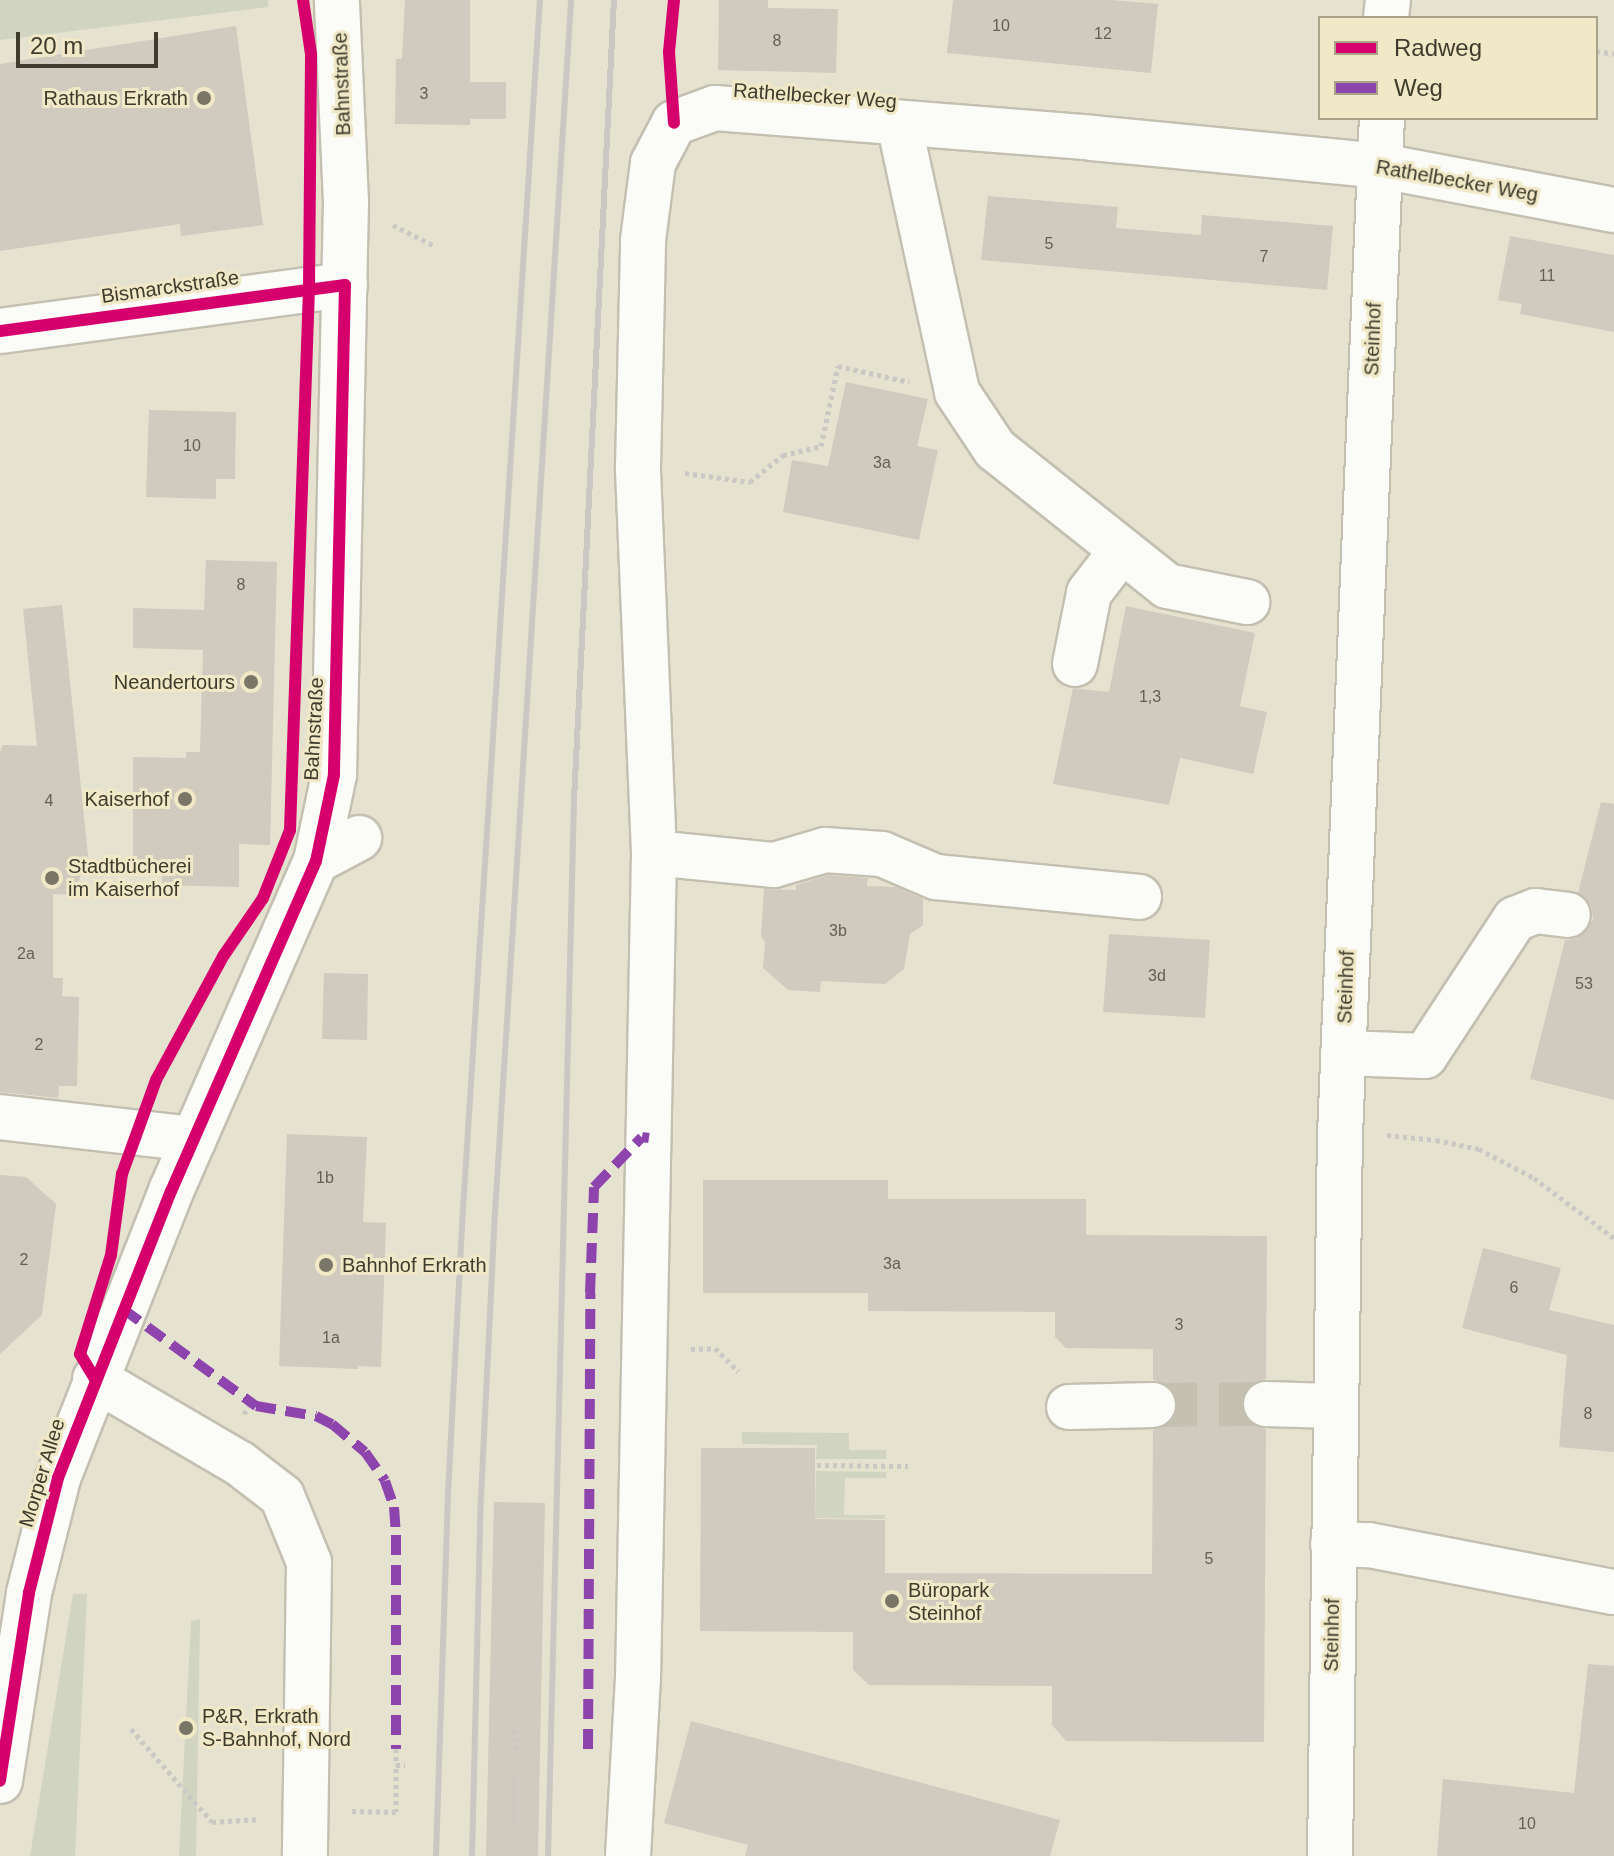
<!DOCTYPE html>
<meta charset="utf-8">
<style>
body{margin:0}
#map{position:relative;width:1614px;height:1856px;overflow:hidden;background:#e6e2d0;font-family:Helvetica,sans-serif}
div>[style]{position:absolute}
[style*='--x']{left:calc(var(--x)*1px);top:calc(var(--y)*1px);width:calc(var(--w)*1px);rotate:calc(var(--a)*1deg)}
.green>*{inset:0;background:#d2d4c2}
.building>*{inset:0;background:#d1cabe}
.minor-tunnel>*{height:44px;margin-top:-22px;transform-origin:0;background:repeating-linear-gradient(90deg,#c5c1b0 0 44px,transparent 0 66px)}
.path>*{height:5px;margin-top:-2.5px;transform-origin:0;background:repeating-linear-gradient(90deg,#cac8c2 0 4px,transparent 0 8px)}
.roads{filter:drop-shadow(2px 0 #c3c0b1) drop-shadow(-2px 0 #c3c0b1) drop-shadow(0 2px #c3c0b1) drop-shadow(0 -2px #c3c0b1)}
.minor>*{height:44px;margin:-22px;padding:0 22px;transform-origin:22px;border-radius:22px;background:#fbfbf8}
.rail>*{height:6px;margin:-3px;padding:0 3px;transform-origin:3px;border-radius:3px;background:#cac8c3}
.quiet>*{height:10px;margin-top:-5px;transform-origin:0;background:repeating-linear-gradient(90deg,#8e44ad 0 20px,transparent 0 30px)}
.cycleway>*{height:12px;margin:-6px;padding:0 6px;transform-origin:6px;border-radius:6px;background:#d6006c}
.dots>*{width:22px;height:22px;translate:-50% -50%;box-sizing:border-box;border:4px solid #f0e8c6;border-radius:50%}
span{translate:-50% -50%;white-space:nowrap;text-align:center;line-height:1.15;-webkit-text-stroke:6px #f0e8c6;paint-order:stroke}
.number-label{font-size:16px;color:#646052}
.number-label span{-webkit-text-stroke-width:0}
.street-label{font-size:20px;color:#3f3c2e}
.poi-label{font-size:20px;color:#3f3c2e}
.right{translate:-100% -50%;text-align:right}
.left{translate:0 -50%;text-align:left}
.legend{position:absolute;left:1318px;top:16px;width:280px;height:104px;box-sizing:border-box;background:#f0e8c6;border:2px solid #a9a389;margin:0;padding:10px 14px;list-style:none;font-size:24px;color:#3f3c2e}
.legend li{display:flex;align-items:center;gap:16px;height:40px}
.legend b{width:40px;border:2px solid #a9a389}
.scale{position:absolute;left:16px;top:32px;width:142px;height:36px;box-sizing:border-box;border:4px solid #3f3c2e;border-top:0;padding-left:10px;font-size:24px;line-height:28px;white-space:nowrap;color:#3f3c2e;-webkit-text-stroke:6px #f0e8c6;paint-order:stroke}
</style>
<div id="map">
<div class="green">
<i style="clip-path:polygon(0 0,268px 0,268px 7px,0 40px)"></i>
<i style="clip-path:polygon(742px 1432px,849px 1433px,849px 1450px,886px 1450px,886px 1459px,816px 1459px,817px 1445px,742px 1444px)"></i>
<i style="clip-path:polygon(816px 1471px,886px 1472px,886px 1478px,845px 1478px,844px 1515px,885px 1515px,885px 1519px,815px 1518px)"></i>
<i style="clip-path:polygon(73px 1594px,87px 1594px,75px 1856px,30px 1856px)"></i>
<i style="clip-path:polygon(200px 1619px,196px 1856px,179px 1856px,191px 1621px)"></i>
</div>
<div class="building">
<i style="clip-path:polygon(405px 0,470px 0,470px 82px,506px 82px,506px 119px,470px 119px,470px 125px,395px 124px,396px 59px,402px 59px)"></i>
<i style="clip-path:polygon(719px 0,768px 0,768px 8px,838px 9px,836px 73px,718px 70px)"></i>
<i style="clip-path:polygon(953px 0,1112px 0,1158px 4px,1151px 73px,947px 53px)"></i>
<i style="clip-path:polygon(236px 26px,263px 225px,181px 236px,180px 224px,0 251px,0 64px)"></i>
<i style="clip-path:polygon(988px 196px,1118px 207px,1116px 228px,1201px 235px,1202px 215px,1333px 226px,1327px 290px,981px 260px)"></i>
<i style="clip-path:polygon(1510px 236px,1614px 255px,1614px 332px,1520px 314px,1522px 304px,1498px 300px)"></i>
<i style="clip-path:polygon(846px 382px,928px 399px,917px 446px,938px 450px,919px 540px,783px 512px,792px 460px,828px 466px)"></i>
<i style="clip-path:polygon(149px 410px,236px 412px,235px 479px,216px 479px,216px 499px,146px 497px)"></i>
<i style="clip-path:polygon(206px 560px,277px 562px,270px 845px,239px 844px,239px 887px,162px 885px,162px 874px,133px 874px,133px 757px,186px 758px,186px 752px,200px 752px,203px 650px,133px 648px,133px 608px,204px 610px)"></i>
<i style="clip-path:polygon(62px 605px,90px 874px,81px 874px,75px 895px,53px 894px,53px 978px,63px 978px,62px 996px,79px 997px,77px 1086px,59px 1086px,58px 1098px,0 1092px,0 752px,3px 745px,37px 746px,23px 609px)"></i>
<i style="clip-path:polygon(1126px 606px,1255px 633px,1240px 706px,1267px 712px,1253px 774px,1180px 758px,1169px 805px,1053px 784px,1073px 688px,1109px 692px)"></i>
<i style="clip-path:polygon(1601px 802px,1614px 804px,1614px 1100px,1530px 1079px,1565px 940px,1578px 938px,1588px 929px,1593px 919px,1591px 905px,1578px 893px)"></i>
<i style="clip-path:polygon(828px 875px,868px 878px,867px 886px,896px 887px,923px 899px,923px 925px,910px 934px,904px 969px,885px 984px,821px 981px,820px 992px,788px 990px,763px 968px,765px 942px,761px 937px,764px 889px,796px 890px,796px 885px)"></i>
<i style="clip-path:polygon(1109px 934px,1210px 940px,1205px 1018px,1103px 1012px)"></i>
<i style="clip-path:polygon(324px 973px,368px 974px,367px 1040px,322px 1039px)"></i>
<i style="clip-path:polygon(287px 1134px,367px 1137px,363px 1222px,386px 1223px,381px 1367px,358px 1366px,358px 1369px,279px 1366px)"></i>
<i style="clip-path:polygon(0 1175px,26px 1177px,56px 1204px,42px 1315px,0 1354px)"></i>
<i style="clip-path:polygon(703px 1180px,888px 1180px,888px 1199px,1086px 1199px,1086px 1235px,1267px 1236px,1266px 1379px,1255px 1382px,1245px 1390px,1241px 1404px,1244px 1415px,1252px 1425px,1266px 1429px,1264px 1742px,1066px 1741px,1052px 1725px,1052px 1686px,869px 1685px,853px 1670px,853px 1632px,700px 1631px,701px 1448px,815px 1448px,815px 1519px,885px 1520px,885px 1573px,1152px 1574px,1153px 1430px,1167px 1426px,1174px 1418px,1178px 1405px,1174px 1391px,1164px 1383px,1153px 1380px,1153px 1349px,1066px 1348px,1055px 1337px,1055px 1312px,868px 1311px,868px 1293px,703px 1293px)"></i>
<i style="clip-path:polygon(1483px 1248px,1561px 1268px,1549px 1310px,1614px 1325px,1614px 1452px,1559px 1447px,1567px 1355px,1462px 1328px)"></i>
<i style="clip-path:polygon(494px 1502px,545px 1503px,538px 1856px,486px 1856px)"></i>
<i style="clip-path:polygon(1588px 1664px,1614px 1666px,1614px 1856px,1437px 1856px,1443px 1779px,1574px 1793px)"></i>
<i style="clip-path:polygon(691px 1721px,1060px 1820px,1050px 1856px,745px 1856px,748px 1845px,664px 1823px)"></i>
</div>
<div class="minor-tunnel">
<i style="--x:1153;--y:1405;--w:113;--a:-0.5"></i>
</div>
<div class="path">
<i style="--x:1596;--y:51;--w:18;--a:9"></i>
<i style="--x:393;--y:225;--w:47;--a:26.6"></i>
<i style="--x:685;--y:473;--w:66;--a:7.9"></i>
<i style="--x:750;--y:482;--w:43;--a:-39.3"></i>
<i style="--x:783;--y:455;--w:39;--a:-13"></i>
<i style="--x:821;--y:446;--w:82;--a:-78"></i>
<i style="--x:838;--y:366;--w:73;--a:12.7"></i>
<i style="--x:1387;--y:1135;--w:49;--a:5.8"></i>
<i style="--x:1436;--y:1140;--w:44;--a:11.8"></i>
<i style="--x:1479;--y:1149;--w:62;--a:27.8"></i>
<i style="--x:1534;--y:1178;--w:100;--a:36.9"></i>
<i style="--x:691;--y:1349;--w:24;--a:-2"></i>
<i style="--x:715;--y:1348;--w:33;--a:45"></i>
<i style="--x:244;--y:1414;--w:14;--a:-60"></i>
<i style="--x:817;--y:1465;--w:91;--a:0.6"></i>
<i style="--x:131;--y:1729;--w:123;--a:48.9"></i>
<i style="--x:212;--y:1822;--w:48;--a:-3.6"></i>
<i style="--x:514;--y:1730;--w:20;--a:84"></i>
<i style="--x:396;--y:1749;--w:16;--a:90"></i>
<i style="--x:396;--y:1765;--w:9;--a:0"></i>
<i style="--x:352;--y:1811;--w:44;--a:1.3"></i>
<i style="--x:396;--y:1812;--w:47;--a:-90"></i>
<i style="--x:514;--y:1824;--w:49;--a:-90"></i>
</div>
<div class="roads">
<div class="minor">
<i style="--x:1386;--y:18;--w:18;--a:-84"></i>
<i style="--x:899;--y:123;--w:275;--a:77.8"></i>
<i style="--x:957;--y:392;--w:69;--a:56.3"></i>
<i style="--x:995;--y:449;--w:220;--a:38.5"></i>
<i style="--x:1167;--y:586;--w:82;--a:11.3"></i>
<i style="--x:0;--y:331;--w:348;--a:-7.6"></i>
<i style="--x:1075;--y:664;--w:72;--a:-78.8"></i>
<i style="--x:1089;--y:593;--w:54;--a:-52.5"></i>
<i style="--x:654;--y:853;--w:121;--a:5.7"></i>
<i style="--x:774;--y:865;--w:53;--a:-16.4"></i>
<i style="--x:825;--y:850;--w:57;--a:4"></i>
<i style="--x:882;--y:854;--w:59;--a:23.1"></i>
<i style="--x:936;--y:877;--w:204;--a:5.6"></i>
<i style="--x:316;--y:861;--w:49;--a:-28.1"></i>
<i style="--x:1343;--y:1053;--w:82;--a:2.1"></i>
<i style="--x:1425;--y:1056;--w:164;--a:-56.7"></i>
<i style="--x:1515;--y:919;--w:22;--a:-21"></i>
<i style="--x:1536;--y:911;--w:32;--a:7"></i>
<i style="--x:0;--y:1117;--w:195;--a:6.5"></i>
<i style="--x:95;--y:1379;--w:167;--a:30.3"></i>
<i style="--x:239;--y:1463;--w:54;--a:37.5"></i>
<i style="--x:282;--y:1496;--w:71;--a:67.8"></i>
<i style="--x:309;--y:1562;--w:294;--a:90.8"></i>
<i style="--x:1266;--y:1404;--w:67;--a:1.7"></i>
<i style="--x:1069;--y:1407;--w:84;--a:-1.4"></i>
<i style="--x:1333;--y:1544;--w:36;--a:2"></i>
<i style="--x:1369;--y:1545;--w:249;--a:10.9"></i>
<i style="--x:0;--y:1781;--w:190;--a:-81.2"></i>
<i style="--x:29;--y:1593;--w:119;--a:-75.8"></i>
<i style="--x:58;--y:1478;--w:308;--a:-68.5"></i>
<i style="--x:171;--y:1191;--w:360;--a:-66.3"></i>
<i style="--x:316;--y:861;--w:88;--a:-78.2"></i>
<i style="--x:334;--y:775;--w:573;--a:-88.8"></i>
<i style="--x:346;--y:202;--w:202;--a:-92.6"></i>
<i style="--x:628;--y:1856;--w:177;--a:-86.8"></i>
<i style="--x:638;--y:1679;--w:826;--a:-88.89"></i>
<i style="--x:654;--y:853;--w:386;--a:-92.4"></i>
<i style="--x:638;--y:467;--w:227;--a:-88.7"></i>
<i style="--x:643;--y:240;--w:78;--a:-82.6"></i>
<i style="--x:653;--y:163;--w:45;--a:-62.3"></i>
<i style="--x:674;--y:123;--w:44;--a:-20.1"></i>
<i style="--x:715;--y:108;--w:378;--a:4.5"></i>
<i style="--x:1092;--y:138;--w:290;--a:5.5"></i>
<i style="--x:1381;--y:166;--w:237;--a:10.7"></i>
<i style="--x:1330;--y:1856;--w:721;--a:-89.21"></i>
<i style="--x:1340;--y:1135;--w:1018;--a:-87.64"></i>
</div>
</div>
<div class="rail">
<i style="--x:436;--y:1856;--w:362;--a:-88.1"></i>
<i style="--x:448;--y:1494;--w:285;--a:-87"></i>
<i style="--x:463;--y:1209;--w:1211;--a:-86.36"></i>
<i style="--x:472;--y:1856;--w:359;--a:-88.6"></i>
<i style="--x:481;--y:1497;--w:284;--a:-87.2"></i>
<i style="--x:495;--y:1213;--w:1215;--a:-86.41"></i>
<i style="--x:548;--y:1856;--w:1056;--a:-88.59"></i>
<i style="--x:574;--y:800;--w:801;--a:-87.14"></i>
</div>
<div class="quiet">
<i style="--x:123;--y:1309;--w:165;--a:36.1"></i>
<i style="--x:256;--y:1406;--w:61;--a:9.5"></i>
<i style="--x:316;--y:1416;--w:18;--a:27"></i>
<i style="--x:332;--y:1424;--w:43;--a:40.3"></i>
<i style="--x:365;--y:1452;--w:35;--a:55"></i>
<i style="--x:385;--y:1481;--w:28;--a:71"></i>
<i style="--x:394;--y:1507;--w:28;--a:86"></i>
<i style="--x:396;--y:1535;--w:214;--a:90"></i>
<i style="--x:588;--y:1749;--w:456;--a:-89.7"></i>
<i style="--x:590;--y:1293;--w:106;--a:-87.8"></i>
<i style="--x:594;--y:1187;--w:69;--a:-46.2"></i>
<i style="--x:642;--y:1137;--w:7;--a:8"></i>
</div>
<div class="cycleway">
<i style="--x:674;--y:0;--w:52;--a:95.5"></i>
<i style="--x:669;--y:52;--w:71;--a:86"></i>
<i style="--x:0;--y:331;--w:348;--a:-7.6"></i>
<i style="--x:345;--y:285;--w:490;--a:91.3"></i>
<i style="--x:334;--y:775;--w:88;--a:101.8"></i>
<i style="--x:316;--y:861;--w:360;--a:113.7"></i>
<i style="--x:171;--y:1191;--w:308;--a:111.5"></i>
<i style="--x:58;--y:1478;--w:119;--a:104.2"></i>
<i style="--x:29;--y:1593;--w:190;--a:98.8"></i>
<i style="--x:95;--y:1379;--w:29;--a:-121"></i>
<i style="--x:80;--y:1354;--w:104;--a:-72.6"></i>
<i style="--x:111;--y:1255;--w:82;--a:-82.3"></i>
<i style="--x:122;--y:1174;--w:100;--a:-70.1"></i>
<i style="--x:156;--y:1080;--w:142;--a:-61.5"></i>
<i style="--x:224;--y:955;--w:69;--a:-55.6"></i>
<i style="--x:263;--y:898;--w:73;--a:-68.3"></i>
<i style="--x:290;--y:830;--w:542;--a:-87.99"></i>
<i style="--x:309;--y:288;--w:234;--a:-89.5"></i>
<i style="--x:311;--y:54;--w:55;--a:-98.4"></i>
</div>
<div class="dots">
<i style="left:204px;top:98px;background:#797667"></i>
<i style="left:251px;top:682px;background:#797667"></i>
<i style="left:185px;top:799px;background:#797667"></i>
<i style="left:52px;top:878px;background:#797667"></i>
<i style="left:326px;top:1265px;background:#797667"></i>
<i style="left:892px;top:1601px;background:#797667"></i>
<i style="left:186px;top:1728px;background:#797667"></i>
</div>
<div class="number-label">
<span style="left:1001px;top:26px">10</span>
<span style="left:1103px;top:34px">12</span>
<span style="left:777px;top:41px">8</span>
<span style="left:424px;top:94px">3</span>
<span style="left:1049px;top:244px">5</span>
<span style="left:1264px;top:257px">7</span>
<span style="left:1547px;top:276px">11</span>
<span style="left:192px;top:446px">10</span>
<span style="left:882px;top:463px">3a</span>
<span style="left:241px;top:585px">8</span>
<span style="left:1150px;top:697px">1,3</span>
<span style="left:49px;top:801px">4</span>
<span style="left:838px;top:931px">3b</span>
<span style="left:26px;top:954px">2a</span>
<span style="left:1157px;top:976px">3d</span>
<span style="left:1584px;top:984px">53</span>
<span style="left:39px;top:1045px">2</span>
<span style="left:325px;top:1178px">1b</span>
<span style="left:24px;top:1260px">2</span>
<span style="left:892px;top:1264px">3a</span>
<span style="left:1514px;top:1288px">6</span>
<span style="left:1179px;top:1325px">3</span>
<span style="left:331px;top:1338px">1a</span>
<span style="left:1588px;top:1414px">8</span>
<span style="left:1209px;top:1559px">5</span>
<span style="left:1527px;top:1824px">10</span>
</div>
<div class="street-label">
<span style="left:342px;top:84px;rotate:-92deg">Bahnstraße</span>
<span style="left:815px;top:96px;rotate:4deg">Rathelbecker Weg</span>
<span style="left:1457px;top:181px;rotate:10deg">Rathelbecker Weg</span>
<span style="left:170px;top:287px;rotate:-8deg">Bismarckstraße</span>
<span style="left:1373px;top:339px;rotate:-88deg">Steinhof</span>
<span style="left:314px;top:729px;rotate:-87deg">Bahnstraße</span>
<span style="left:1346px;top:987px;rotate:-88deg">Steinhof</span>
<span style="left:42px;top:1473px;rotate:-73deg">Morper Allee</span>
<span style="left:1332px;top:1635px;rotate:-89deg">Steinhof</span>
</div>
<div class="poi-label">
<span class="right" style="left:188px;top:98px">Rathaus Erkrath</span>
<span class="right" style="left:235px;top:682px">Neandertours</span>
<span class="right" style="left:169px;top:799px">Kaiserhof</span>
<span class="left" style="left:68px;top:878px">Stadtbücherei<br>im Kaiserhof</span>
<span class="left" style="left:342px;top:1265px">Bahnhof Erkrath</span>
<span class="left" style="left:908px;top:1602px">Büropark<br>Steinhof</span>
<span class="left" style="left:202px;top:1728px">P&amp;R, Erkrath<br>S-Bahnhof, Nord</span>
</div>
<ul class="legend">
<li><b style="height:10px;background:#d6006c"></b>Radweg</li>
<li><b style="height:10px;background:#8e44ad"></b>Weg</li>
</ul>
<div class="scale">20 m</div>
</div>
